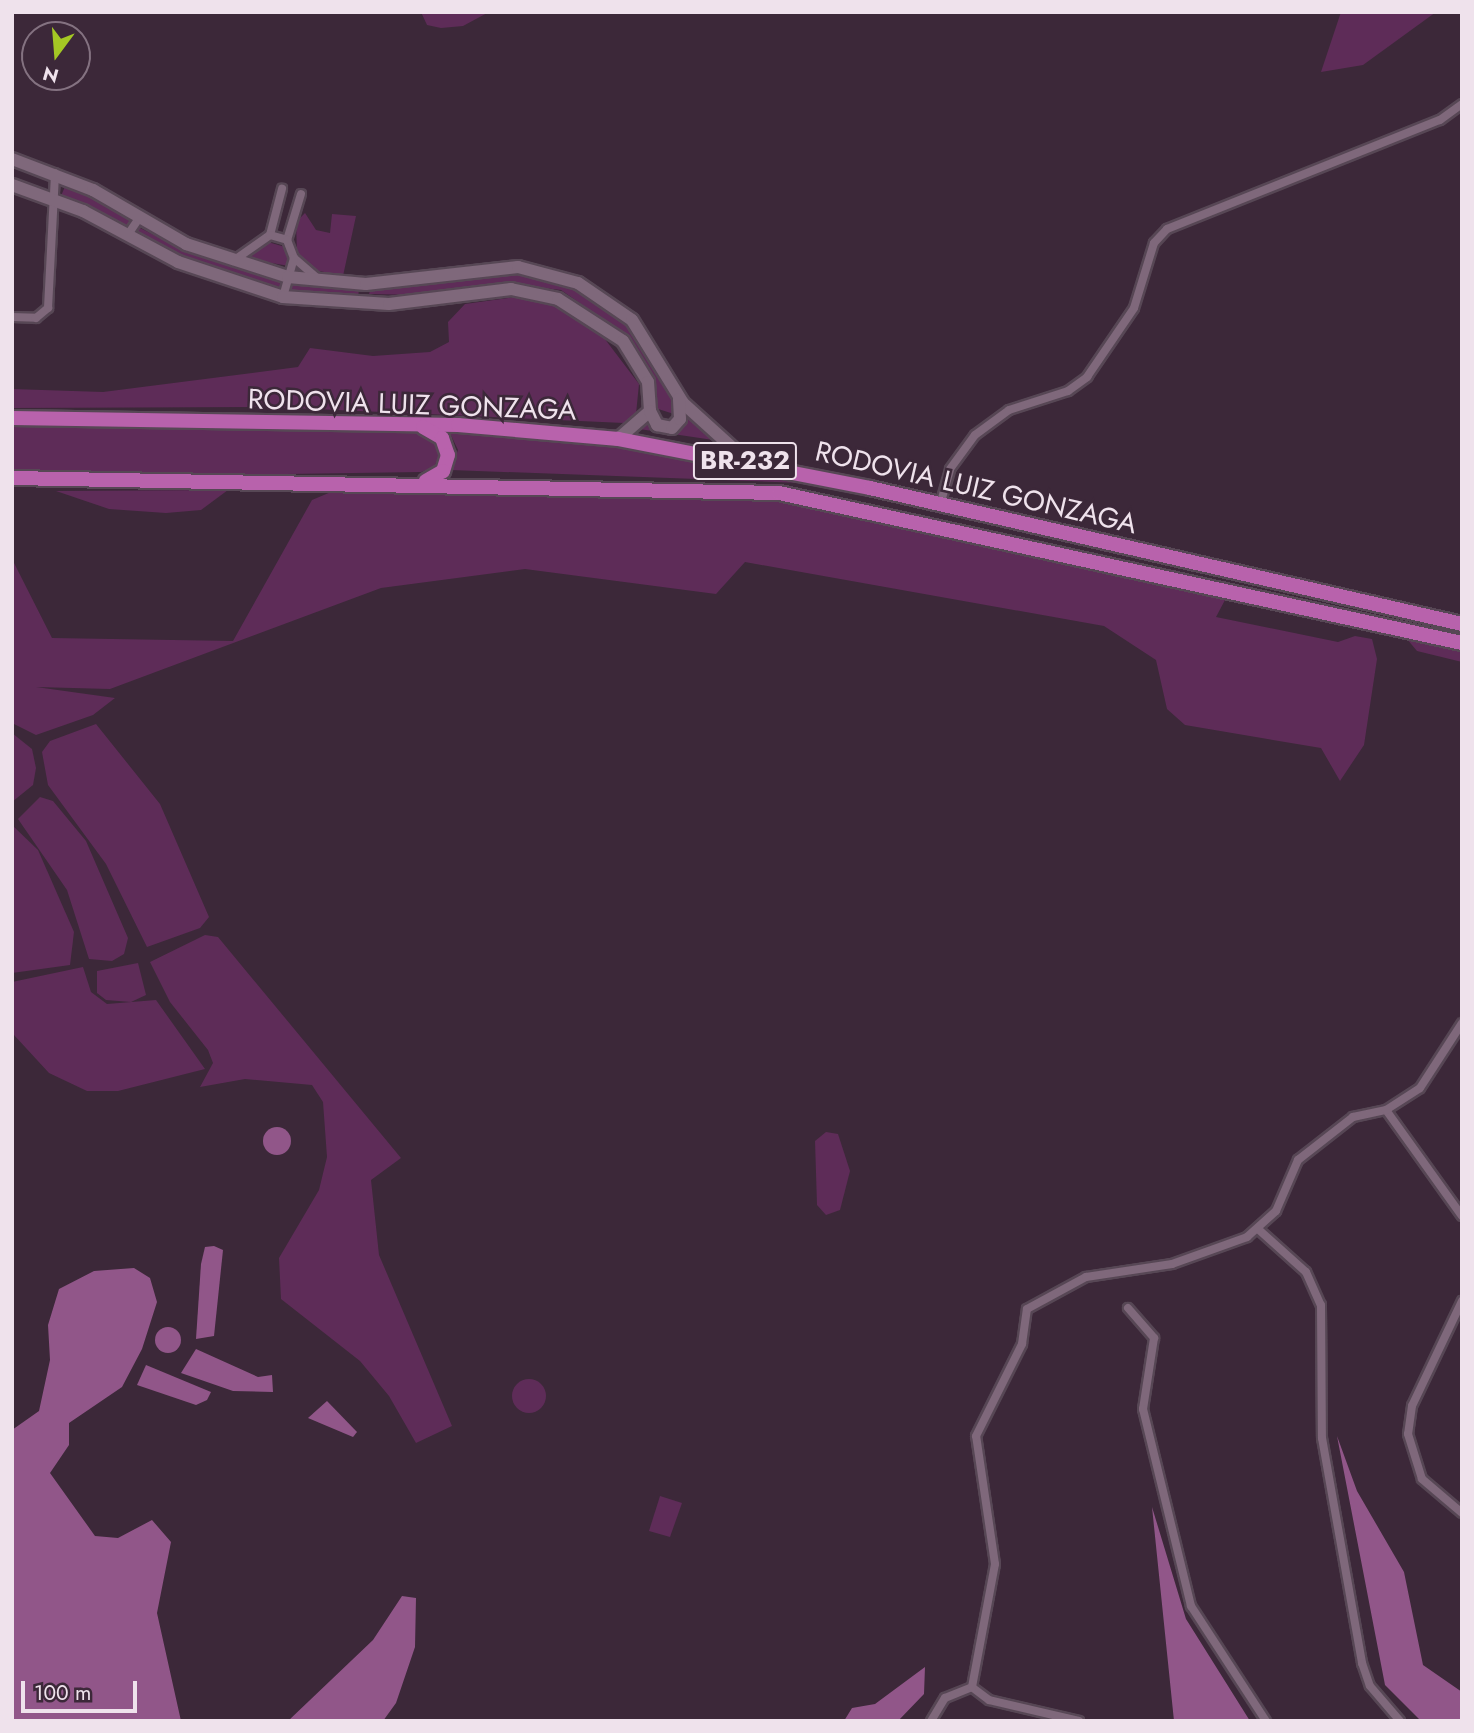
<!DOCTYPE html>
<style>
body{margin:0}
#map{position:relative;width:1474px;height:1733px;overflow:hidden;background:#3c2839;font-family:Jost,sans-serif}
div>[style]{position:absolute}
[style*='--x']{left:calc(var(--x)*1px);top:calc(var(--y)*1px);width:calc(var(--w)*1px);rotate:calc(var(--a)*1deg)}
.green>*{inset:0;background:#5e2c58}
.round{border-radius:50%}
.water>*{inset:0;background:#915689}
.roads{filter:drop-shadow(2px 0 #574755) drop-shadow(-2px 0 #574755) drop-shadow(0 2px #574755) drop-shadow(0 -2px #574755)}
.minor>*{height:8px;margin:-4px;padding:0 4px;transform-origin:4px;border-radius:4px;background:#7f687b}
.secondary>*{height:12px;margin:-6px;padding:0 6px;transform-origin:6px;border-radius:6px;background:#7f687b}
.trunk>*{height:14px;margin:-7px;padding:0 7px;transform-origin:7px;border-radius:7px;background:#b862ac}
span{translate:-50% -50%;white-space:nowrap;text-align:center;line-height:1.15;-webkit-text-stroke:5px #3c2839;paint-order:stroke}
.shield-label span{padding:2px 5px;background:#3c2839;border:2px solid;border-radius:5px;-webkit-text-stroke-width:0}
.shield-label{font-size:26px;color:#efe2ec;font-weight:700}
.street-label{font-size:28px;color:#efe2ec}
.frame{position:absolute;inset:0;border:14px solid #efe2ec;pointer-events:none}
.north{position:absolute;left:21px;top:21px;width:70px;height:70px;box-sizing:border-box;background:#3c2839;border:2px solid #847281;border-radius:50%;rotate:196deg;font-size:19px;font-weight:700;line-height:28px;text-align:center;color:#efe2ec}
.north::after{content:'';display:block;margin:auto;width:24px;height:32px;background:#a4c824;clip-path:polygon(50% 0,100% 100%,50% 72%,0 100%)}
.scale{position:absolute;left:21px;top:1681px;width:116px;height:32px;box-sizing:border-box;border:4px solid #efe2ec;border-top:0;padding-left:9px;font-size:21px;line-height:24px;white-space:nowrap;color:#efe2ec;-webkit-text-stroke:5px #3c2839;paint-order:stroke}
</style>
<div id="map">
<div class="green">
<i style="clip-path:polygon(421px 12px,489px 12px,463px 26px,441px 28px,427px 25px)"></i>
<i style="clip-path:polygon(1341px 12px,1436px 12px,1363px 65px,1321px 72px)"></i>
<i style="clip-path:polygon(66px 184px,98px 200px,132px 219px,124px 229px,61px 196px)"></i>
<i style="clip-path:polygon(305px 213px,316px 230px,330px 233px,332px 214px,356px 216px,343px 276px,310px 269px,297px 253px,296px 222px)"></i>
<i style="clip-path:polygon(138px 227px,182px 249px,285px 280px,282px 290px,220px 276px,135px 237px)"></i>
<i style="clip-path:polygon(268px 242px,285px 247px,289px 266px,248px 259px)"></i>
<i style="clip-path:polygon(517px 270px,576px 285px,633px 324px,674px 387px,674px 414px,655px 408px,655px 384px,626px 335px,561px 290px,507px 284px,419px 295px,369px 294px,371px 287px)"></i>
<i style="clip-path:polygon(291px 280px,359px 287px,358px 300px,289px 293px)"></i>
<i style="clip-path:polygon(516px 297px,561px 306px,592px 322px,639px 384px,636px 414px,624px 423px,270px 407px,12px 408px,12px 389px,103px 392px,298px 367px,310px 348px,373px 356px,430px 352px,449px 342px,448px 322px,465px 304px)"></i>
<i style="clip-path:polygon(683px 403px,720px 441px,639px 429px,649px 415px,672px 431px)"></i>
<i style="clip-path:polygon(12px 418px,419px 428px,435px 435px,441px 451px,434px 467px,421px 472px,12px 478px)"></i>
<i style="clip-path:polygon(448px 429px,546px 432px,828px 484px,451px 470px,458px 450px)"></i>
<i style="clip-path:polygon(228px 490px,201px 510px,166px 513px,109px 509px,56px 491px)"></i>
<i style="clip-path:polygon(331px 492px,784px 500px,1195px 588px,1225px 600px,1216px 617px,1338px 642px,1355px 636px,1372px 639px,1377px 659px,1364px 745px,1340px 781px,1321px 748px,1185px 725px,1167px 709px,1156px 660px,1104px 626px,745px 562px,716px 594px,525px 569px,381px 588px,110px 689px,36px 687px,115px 698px,93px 715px,36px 735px,12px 723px,12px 559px,52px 638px,233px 641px,312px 500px)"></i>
<i style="clip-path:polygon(1401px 632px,1462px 645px,1462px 662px,1417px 651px)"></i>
<i style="clip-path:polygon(96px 724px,160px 804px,209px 917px,200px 928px,147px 947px,106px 864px,48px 785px,42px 752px,50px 741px)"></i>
<i style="clip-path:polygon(12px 733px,32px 749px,36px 768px,33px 785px,12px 802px)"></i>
<i style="clip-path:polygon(40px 797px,53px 801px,86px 841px,128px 938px,124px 954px,112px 961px,89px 959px,67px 890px,18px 819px)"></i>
<i style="clip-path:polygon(12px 825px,38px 850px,74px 932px,70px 965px,12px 973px)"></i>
<i style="clip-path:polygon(205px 935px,218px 937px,401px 1158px,371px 1180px,379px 1255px,452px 1426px,416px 1443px,389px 1396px,360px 1361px,281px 1299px,279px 1258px,319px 1190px,327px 1157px,323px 1102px,312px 1085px,245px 1079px,200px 1087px,213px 1063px,208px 1050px,170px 1002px,150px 962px)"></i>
<i style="clip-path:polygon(138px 963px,146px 995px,131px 1002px,106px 1000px,97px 993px,97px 971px)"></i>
<i style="clip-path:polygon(83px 967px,91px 992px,107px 1004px,156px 1000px,205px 1069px,118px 1091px,87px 1091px,49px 1073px,14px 1035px,12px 982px)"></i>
<i style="clip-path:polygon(826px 1132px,838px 1134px,850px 1171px,840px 1210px,826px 1215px,817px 1205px,815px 1141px)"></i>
<i class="round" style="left:512px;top:1379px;width:34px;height:34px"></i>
<i style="clip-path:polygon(660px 1496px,682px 1503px,670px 1537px,649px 1531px)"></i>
</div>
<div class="water">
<i class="round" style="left:263px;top:1127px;width:28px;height:28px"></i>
<i style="clip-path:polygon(214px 1246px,223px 1250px,214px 1336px,196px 1339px,201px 1264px,205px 1247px)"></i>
<i style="clip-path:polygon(134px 1268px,150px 1278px,157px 1302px,142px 1349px,122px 1387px,69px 1423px,69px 1445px,50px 1473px,95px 1536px,118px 1538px,152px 1520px,171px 1542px,157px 1613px,181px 1721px,12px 1721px,12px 1430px,39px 1411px,50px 1360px,48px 1325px,59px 1289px,94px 1271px)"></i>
<i class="round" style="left:155px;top:1327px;width:26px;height:26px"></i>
<i style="clip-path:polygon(196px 1349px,258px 1377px,272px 1375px,273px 1392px,233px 1391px,181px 1373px)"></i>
<i style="clip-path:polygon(146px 1365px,211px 1392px,207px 1400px,196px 1405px,137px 1385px)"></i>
<i style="clip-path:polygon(327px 1401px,357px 1432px,353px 1437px,308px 1418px)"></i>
<i style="clip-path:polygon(1337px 1436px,1357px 1491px,1404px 1572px,1423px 1665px,1462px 1692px,1462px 1721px,1421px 1721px,1385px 1685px)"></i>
<i style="clip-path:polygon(1152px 1507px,1186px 1619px,1250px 1721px,1174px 1721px)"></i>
<i style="clip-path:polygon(402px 1596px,416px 1598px,415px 1647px,396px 1703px,383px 1721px,288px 1721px,373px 1640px)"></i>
<i style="clip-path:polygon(925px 1667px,924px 1694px,898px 1721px,844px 1721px,852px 1708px,875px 1704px)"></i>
</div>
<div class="roads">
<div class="minor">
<i style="--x:270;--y:235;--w:48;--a:-75.4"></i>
<i style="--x:127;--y:236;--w:22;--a:-56"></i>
<i style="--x:287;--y:240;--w:48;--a:-73.1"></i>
<i style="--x:294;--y:258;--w:29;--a:41"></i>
<i style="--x:233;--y:261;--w:45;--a:-35.1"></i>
<i style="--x:270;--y:235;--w:18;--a:16"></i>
<i style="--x:287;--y:240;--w:19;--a:69"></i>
<i style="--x:294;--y:258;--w:41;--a:105.8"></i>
<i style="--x:12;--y:317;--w:24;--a:2"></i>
<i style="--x:36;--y:318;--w:16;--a:-40"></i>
<i style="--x:48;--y:308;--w:135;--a:-87"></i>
<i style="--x:940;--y:505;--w:37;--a:-74"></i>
<i style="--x:950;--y:469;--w:42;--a:-53.7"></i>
<i style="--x:975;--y:435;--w:42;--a:-36.3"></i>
<i style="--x:1009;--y:410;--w:62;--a:-17.9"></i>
<i style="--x:1068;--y:391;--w:24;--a:-36"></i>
<i style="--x:1087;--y:377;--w:83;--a:-55.7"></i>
<i style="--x:1134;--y:308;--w:68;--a:-72.9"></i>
<i style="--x:1154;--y:243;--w:19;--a:-47"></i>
<i style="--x:1167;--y:229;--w:294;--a:-21.8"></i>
<i style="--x:1440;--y:120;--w:27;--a:-36"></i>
<i style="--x:1386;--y:1110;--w:130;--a:54.4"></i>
<i style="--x:1258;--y:1229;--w:64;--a:41.9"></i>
<i style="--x:1306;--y:1272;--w:36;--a:66"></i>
<i style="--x:1321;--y:1305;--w:133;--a:89.6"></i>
<i style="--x:1322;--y:1438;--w:229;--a:79.9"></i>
<i style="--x:1362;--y:1663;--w:24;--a:71"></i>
<i style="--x:1370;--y:1686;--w:46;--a:49.4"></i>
<i style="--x:1462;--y:1301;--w:116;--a:115.5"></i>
<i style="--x:1412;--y:1406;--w:28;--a:98"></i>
<i style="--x:1408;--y:1434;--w:47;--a:72.7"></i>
<i style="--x:1422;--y:1479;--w:52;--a:40.4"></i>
<i style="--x:1128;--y:1308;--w:40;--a:49"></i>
<i style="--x:1154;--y:1338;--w:72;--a:98.8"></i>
<i style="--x:1143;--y:1409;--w:203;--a:76.3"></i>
<i style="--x:1191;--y:1606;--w:137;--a:56.9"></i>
<i style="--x:931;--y:1721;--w:27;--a:-59"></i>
<i style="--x:945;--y:1698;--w:29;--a:-22"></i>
<i style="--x:1079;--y:1721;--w:92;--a:-166.9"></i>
<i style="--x:989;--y:1700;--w:21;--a:-143"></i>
<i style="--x:972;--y:1687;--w:125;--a:-79.4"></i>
<i style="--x:995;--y:1564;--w:129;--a:-98.4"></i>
<i style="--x:976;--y:1436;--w:103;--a:-63.4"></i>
<i style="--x:1022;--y:1344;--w:35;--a:-82"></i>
<i style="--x:1027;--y:1309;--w:67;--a:-28.5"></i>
<i style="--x:1086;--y:1277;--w:87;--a:-8.6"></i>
<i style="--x:1172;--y:1264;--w:80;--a:-19.8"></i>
<i style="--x:1247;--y:1237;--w:39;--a:-42"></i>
<i style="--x:1276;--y:1211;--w:56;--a:-66.7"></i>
<i style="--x:1298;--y:1160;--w:70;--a:-38"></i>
<i style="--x:1353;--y:1117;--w:34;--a:-12"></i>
<i style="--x:1386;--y:1110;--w:40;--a:-32.9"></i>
<i style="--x:1420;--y:1088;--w:77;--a:-57.1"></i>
</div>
<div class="secondary">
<i style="--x:12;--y:159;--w:87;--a:20.9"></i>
<i style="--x:93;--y:190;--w:108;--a:30.1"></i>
<i style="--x:186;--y:244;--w:107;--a:17.9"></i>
<i style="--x:288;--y:277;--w:78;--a:5.1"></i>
<i style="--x:366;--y:284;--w:153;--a:-6.4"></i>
<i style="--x:518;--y:267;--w:62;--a:14.9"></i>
<i style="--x:578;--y:283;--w:65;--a:34.4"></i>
<i style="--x:632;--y:320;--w:97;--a:58.4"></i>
<i style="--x:683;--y:403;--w:86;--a:42.2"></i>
<i style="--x:12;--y:185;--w:76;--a:20.1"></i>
<i style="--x:83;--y:211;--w:108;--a:28.2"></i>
<i style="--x:178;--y:262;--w:111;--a:18.4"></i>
<i style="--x:283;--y:297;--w:106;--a:3.8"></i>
<i style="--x:389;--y:304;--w:123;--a:-7"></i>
<i style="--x:511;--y:289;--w:48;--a:12"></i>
<i style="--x:558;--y:299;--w:77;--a:32.9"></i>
<i style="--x:623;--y:341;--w:48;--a:58.6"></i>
<i style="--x:648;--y:382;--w:29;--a:86"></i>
<i style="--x:650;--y:411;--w:43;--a:138.8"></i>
<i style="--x:650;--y:411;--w:16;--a:63"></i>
<i style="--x:657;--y:425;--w:15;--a:11"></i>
<i style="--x:672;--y:428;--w:12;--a:-48"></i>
<i style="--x:680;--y:419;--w:20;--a:-93"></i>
</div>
<div class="trunk">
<i style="--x:12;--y:418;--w:446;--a:0.9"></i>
<i style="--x:458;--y:425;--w:161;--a:5"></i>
<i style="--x:618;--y:439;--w:257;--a:11"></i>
<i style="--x:870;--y:488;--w:607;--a:12.94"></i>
<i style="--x:423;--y:427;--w:22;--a:30"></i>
<i style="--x:442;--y:438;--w:18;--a:71"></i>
<i style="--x:448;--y:455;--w:17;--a:107"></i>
<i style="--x:443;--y:471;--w:20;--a:150"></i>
<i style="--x:12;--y:478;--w:767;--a:1.12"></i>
<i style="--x:779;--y:493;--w:699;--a:12.39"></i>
</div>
</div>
<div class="shield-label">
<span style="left:745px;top:461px">BR-232</span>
</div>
<div class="street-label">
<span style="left:412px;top:405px;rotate:2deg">RODOVIA LUIZ GONZAGA</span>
<span style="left:976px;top:488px;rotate:13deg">RODOVIA LUIZ GONZAGA</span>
</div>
<div class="frame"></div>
<div class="north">N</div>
<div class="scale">100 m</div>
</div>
